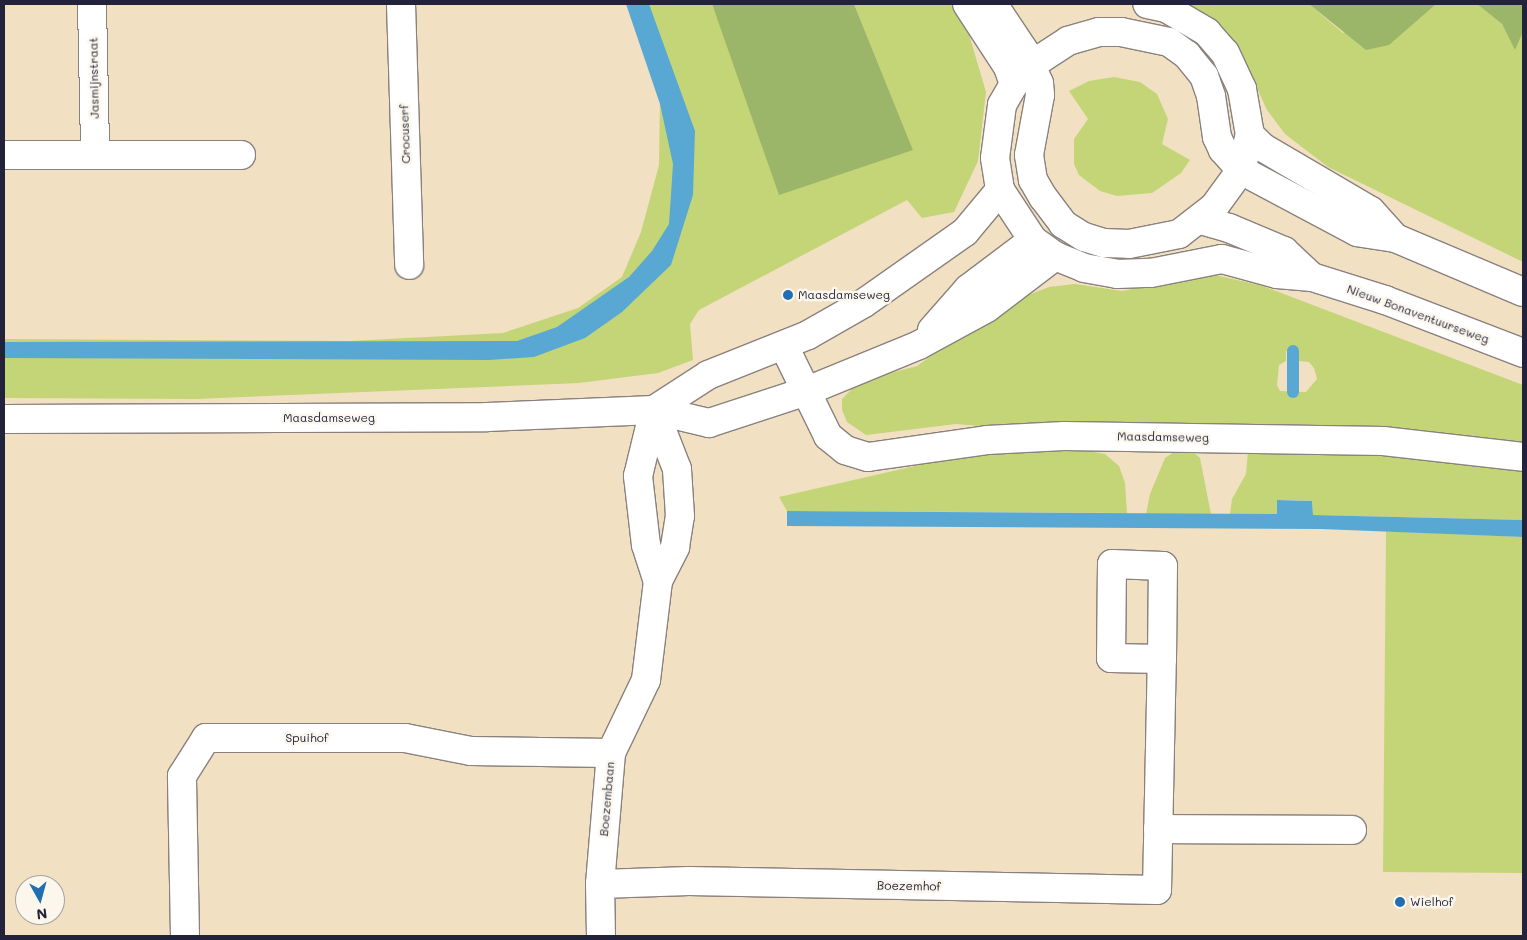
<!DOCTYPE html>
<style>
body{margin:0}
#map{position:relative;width:1527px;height:940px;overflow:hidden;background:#f1e0c2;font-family:Mali,sans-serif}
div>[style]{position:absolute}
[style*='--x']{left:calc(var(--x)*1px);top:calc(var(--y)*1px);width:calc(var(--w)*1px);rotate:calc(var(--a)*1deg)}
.green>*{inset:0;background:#c4d577}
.forest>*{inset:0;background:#9bb668}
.water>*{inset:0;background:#59a8d3}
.stream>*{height:12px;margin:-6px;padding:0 6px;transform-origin:6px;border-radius:6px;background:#59a8d3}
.roads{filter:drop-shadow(1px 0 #8a817e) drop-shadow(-1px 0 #8a817e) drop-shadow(0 1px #8a817e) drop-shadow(0 -1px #8a817e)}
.minor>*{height:28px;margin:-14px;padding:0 14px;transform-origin:14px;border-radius:14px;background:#fff}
.tertiary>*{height:28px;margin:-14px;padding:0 14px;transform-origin:14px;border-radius:14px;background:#fff}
.primary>*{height:28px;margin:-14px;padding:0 14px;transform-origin:14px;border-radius:14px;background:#fff}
.dots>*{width:14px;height:14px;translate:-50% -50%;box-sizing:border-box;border:2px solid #fbf7ec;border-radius:50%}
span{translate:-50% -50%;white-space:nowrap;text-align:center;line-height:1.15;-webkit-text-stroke:5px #fbf7ec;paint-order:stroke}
.street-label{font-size:12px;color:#22223b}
.poi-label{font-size:12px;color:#22223b}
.left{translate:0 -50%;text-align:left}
.frame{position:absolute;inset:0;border:5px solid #22223b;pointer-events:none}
.north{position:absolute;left:15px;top:875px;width:50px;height:50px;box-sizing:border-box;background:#fbf7ec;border:1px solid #a4a2a5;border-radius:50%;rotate:173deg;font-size:14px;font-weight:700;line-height:20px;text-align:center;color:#22223b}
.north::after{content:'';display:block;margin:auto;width:18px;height:22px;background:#1f6fb2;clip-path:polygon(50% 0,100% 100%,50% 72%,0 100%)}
</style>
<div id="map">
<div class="green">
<i style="clip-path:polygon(636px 4px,712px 4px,732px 57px,913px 150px,854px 4px,956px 4px,963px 14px,986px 92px,978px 161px,954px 212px,922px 218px,907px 200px,699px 310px,690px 324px,693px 360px,658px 373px,579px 383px,196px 399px,4px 398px,4px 339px,350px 341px,503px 333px,578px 308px,622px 277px,641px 232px,659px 165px,660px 97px)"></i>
<i style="clip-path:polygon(1185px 4px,1309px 4px,1343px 33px,1436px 4px,1477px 4px,1502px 24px,1515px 49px,1523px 32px,1523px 262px,1328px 167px,1285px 134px,1267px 110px,1236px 42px,1213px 18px)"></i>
<i style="clip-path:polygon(1114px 77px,1140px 82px,1157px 94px,1168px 119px,1162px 144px,1190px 160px,1181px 173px,1152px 193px,1117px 196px,1100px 191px,1079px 175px,1074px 164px,1074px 139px,1088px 119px,1069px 91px,1089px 81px)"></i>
<i style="clip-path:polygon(evenodd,1211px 274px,1263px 286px,1523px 385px,1523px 445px,1417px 432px,1002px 428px,956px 424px,866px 435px,847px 422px,842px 410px,842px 399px,860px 381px,917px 366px,1000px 306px,1049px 287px,1075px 284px,1122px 291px,1211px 274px,1286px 351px,1299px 351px,1299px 361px,1309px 362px,1314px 368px,1317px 379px,1306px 392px,1280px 391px,1277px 385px,1279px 365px,1286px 361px,1286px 351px)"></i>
<i style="clip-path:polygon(1082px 450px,1105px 454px,1119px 466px,1125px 483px,1127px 513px,787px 511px,779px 497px,972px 453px)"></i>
<i style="clip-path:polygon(1177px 450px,1191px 450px,1200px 458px,1211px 514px,1146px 514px,1150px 494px,1165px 458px)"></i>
<i style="clip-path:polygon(1248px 451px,1407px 457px,1523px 472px,1523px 520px,1313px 515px,1312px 501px,1294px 500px,1277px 500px,1277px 514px,1230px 514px,1232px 499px,1246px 474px)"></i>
<i style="clip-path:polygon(1386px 531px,1523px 537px,1523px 873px,1383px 872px)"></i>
</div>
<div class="forest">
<i style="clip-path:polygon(712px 4px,854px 4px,913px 150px,779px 195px)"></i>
<i style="clip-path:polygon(1309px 4px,1436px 4px,1389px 45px,1366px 50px)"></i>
<i style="clip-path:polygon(1477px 4px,1523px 4px,1523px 32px,1515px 50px,1502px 24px)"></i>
</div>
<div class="water">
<i style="clip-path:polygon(626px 4px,649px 4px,695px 131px,693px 195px,671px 265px,622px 312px,585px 338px,534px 357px,489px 360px,4px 358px,4px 342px,517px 341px,557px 327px,629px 277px,652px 251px,669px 224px,673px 164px,660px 104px)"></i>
<i style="clip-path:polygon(1277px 500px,1312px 501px,1313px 515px,1523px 520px,1523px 537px,1321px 529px,787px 526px,787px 511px,1277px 514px)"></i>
</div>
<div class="stream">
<i style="--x:1293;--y:392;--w:41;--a:-90"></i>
</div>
<div class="roads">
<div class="minor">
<i style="--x:92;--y:4;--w:149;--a:88.8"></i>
<i style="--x:401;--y:4;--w:261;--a:88.2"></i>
<i style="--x:4;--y:155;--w:237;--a:0"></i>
<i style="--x:784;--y:346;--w:100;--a:63.9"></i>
<i style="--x:828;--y:436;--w:22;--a:39"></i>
<i style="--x:845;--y:450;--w:24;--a:17"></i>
<i style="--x:868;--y:457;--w:120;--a:-8.1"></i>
<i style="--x:987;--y:440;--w:77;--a:-3"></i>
<i style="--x:1064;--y:436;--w:319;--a:0.9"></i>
<i style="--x:1383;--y:441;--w:141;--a:6.5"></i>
<i style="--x:654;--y:410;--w:68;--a:103.6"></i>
<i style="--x:638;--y:476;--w:69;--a:83.4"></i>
<i style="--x:646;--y:545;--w:38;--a:72"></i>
<i style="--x:1158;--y:829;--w:194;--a:0.3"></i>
<i style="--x:600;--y:884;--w:89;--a:-1.9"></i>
<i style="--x:689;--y:881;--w:468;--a:1.1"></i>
<i style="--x:1157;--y:890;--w:231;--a:-88.8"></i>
<i style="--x:1162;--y:659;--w:93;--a:-89.4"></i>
<i style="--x:1163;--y:566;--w:51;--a:-177.8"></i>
<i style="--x:1112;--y:564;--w:94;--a:90.6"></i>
<i style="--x:1111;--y:658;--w:51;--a:1.1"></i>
<i style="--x:185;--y:936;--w:160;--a:-91.1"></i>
<i style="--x:182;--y:776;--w:45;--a:-57.7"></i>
<i style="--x:206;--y:738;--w:199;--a:0"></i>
<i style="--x:405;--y:738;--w:67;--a:11.1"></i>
<i style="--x:471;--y:751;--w:140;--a:0.8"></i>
<i style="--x:601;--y:936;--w:52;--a:-91.1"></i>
<i style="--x:600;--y:884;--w:131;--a:-85.2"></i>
<i style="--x:611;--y:753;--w:81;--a:-64.4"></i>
<i style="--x:646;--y:680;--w:100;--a:-83.1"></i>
<i style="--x:658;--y:581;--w:38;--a:-63"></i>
<i style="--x:675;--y:547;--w:31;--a:-81"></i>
<i style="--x:680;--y:516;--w:47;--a:-93.7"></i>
<i style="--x:677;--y:469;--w:63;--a:-111.3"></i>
</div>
<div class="tertiary">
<i style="--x:932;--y:330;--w:55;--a:-48.7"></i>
<i style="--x:968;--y:289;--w:81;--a:-37"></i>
<i style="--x:654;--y:410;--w:64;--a:-32.9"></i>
<i style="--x:708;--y:375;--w:108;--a:-21.8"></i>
<i style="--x:808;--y:335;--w:64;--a:-29.7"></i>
<i style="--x:864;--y:303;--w:123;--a:-35.1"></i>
<i style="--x:965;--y:232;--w:55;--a:-50.2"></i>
<i style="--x:4;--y:419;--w:483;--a:-0.2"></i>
<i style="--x:487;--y:417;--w:167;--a:-2.4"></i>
<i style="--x:654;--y:410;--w:57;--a:13.3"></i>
<i style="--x:709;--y:423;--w:103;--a:-18.1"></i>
<i style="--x:807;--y:391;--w:121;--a:-22.3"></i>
<i style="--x:919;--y:345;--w:77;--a:-28.6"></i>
<i style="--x:987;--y:308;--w:86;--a:-37.4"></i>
</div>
<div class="primary">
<i style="--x:967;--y:4;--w:75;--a:56.9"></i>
<i style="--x:1008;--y:67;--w:18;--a:71"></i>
<i style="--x:993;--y:4;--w:58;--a:56.3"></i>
<i style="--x:1025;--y:52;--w:34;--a:66"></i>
<i style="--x:1039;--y:83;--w:12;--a:85"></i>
<i style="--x:1040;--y:95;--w:61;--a:100.4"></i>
<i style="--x:1029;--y:155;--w:25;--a:81"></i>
<i style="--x:1033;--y:180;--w:20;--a:60"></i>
<i style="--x:1043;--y:197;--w:34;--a:53"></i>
<i style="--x:1063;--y:224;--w:25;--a:32"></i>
<i style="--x:1084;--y:237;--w:21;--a:17"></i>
<i style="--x:1104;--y:243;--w:25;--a:2"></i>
<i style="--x:1129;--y:244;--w:51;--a:-11.3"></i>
<i style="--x:1179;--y:234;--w:44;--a:-37.6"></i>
<i style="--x:1214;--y:207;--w:46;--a:-53.9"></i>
<i style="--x:1241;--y:170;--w:36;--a:-76"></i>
<i style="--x:1250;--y:135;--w:47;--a:-99.9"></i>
<i style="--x:1242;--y:89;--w:40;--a:-115"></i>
<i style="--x:1225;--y:53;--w:28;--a:-131"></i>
<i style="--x:1207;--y:32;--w:48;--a:-149.7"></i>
<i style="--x:1166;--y:8;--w:19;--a:-168"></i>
<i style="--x:1250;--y:135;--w:17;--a:45"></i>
<i style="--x:1262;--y:147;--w:126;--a:30.4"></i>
<i style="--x:1371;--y:211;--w:36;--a:48"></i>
<i style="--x:1201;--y:220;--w:29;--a:16"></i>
<i style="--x:1229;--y:228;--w:60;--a:22.7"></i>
<i style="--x:1284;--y:251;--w:38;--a:43"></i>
<i style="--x:1523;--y:292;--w:139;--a:-157.1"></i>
<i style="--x:1395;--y:238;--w:38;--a:-171"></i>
<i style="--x:1357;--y:232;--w:132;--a:-151.9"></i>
<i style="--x:1241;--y:170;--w:27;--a:-132"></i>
<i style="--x:1223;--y:150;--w:14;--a:-115"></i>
<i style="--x:1217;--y:137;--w:41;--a:-98.3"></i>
<i style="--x:1211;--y:96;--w:21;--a:-109"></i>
<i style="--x:1204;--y:76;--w:27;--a:-129"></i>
<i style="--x:1187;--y:55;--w:22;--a:-144"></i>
<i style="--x:1169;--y:42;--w:49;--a:-168.2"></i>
<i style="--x:1121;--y:32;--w:22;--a:180"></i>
<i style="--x:1099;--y:32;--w:32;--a:164"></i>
<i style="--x:1068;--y:41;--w:44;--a:147"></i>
<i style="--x:1031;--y:65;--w:25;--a:132"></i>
<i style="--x:1014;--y:84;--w:24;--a:120"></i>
<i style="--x:1002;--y:105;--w:53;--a:97.5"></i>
<i style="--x:995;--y:158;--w:32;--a:81"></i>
<i style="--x:1000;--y:190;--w:60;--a:56.6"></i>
<i style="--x:1033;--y:240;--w:27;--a:36"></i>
<i style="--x:1055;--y:256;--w:31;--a:22"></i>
<i style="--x:1084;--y:268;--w:34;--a:10"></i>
<i style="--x:1117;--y:274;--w:34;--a:-2"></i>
<i style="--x:1151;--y:273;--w:72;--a:-11.2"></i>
<i style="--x:1222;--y:259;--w:57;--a:15.3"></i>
<i style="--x:1277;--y:274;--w:35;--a:5"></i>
<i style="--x:1312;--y:277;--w:77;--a:17.5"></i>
<i style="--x:1385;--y:300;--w:148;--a:21"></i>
</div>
</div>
<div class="dots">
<i style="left:788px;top:295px;background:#1f6fb2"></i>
<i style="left:1400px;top:902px;background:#1f6fb2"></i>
</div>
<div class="street-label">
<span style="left:94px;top:78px;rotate:-91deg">Jasmijnstraat</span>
<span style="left:405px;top:134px;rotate:-92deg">Crocuserf</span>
<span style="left:1418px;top:314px;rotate:20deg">Nieuw Bonaventuurseweg</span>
<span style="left:329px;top:418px">Maasdamseweg</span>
<span style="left:1163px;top:437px;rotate:1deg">Maasdamseweg</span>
<span style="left:307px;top:738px">Spuihof</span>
<span style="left:607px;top:799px;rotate:-85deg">Boezembaan</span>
<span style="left:909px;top:886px;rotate:1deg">Boezemhof</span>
</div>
<div class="poi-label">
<span class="left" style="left:798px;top:295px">Maasdamseweg</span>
<span class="left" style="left:1410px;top:902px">Wielhof</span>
</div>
<div class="frame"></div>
<div class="north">N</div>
</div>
